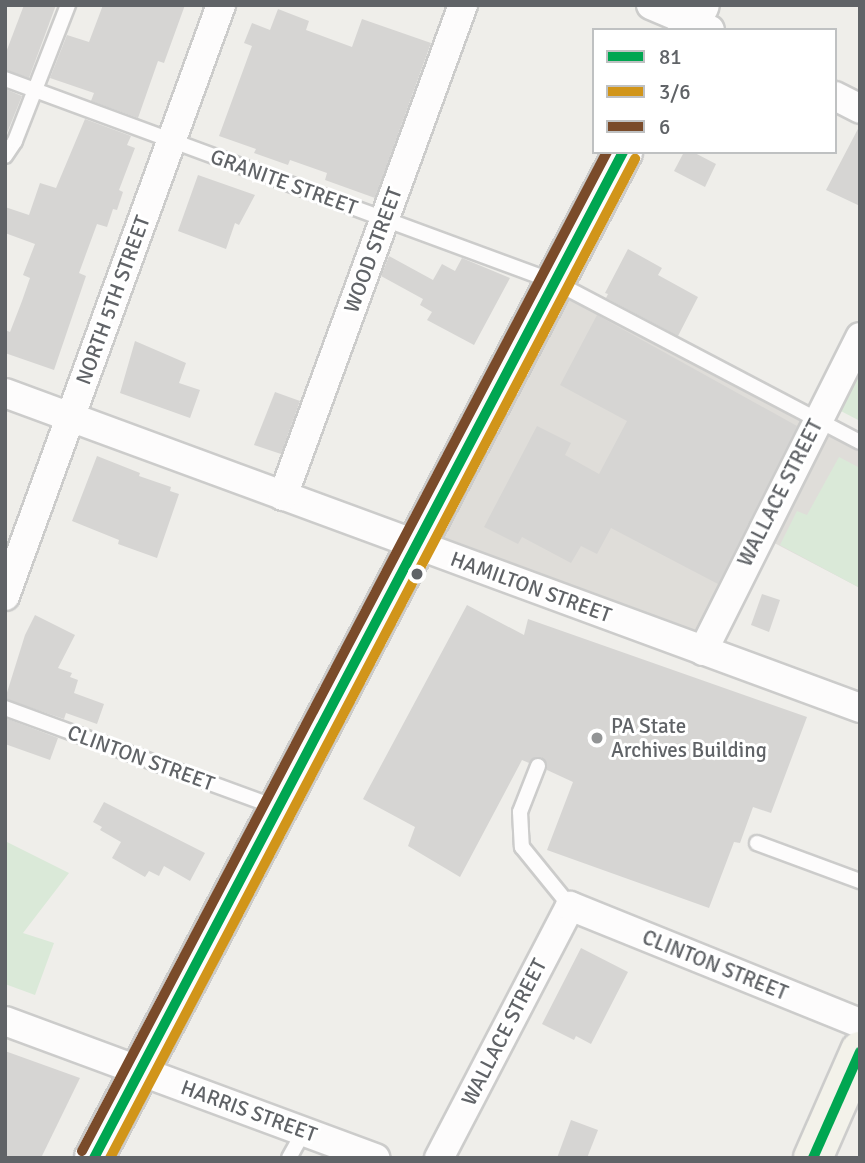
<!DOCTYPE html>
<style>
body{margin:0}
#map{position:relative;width:865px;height:1163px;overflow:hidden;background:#efeeea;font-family:Signika,sans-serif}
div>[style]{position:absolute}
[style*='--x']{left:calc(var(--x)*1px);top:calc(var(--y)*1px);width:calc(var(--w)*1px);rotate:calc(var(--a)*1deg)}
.education>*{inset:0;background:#dfddd9}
.green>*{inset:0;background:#dae9d8}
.building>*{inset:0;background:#d6d5d3}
.roads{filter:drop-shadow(2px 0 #cccccb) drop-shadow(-2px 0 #cccccb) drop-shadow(0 2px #cccccb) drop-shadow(0 -2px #cccccb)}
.lane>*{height:14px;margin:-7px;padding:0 7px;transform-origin:7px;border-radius:7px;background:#fdfcfc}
.street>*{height:28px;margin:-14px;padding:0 14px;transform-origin:14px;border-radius:14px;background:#fdfcfc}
.secondary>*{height:38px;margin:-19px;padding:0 19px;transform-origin:19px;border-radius:19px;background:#fdfcfc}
.primary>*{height:38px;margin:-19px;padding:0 19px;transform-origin:19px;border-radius:19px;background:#f3f2ea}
.bus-1>*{height:10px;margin:-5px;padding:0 5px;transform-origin:5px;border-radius:5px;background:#00a651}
.bus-2>*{height:10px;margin:-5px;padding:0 5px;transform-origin:5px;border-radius:5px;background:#d1951a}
.bus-3>*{height:10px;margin:-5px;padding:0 5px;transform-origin:5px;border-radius:5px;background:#7a4b2a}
.dots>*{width:19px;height:19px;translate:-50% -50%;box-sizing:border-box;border:4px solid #fff;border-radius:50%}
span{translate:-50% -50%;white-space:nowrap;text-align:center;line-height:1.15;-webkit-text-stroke:6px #fff;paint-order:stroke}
.street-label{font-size:21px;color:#606367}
.poi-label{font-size:21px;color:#606367}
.left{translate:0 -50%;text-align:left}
.frame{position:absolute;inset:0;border:7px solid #606367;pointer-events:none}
.legend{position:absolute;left:592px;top:28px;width:245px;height:126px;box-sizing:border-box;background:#fff;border:2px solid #bfc1c2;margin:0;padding:9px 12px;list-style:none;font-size:21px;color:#606367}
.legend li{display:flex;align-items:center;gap:14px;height:35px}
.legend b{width:35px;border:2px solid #bfc1c2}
</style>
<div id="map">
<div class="education">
<i style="clip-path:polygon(555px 282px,860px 442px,860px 588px,759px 535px,703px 651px,416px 545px)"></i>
</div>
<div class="green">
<i style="clip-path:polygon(860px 366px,860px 421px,837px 409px)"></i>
<i style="clip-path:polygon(839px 457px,860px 468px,860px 588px,780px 545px,797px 511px,807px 515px)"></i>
<i style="clip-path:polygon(5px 841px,69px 873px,23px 933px,54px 943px,35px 995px,5px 984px)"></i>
</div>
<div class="building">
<i style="clip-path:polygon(24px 5px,56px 5px,29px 78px,5px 70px,5px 55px)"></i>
<i style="clip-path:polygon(103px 5px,185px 5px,164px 63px,158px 61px,138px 118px,91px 101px,94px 93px,50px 78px,67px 35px,89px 42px)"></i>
<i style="clip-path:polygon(278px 9px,309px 21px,306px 30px,352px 47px,362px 19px,431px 43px,375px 198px,325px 180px,327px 173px,290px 160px,288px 165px,254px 153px,256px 149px,219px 136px,252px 46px,244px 43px,252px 23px,270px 30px)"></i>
<i style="clip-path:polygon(5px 89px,22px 96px,5px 138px)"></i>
<i style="clip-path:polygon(85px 119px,131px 136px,127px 145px,135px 148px,119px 190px,123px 192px,117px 210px,113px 209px,107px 227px,97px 224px,79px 273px,86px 276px,54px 370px,5px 353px,5px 330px,10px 332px,22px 301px,30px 278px,23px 275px,35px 244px,5px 233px,5px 207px,29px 215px,40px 183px,56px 188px)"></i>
<i style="clip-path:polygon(860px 125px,860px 206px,826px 190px)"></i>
<i style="clip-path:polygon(684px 152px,693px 152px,716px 164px,705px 187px,674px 171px)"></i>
<i style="clip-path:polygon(198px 175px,255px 195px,239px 225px,235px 223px,226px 249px,178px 231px)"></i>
<i style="clip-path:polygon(628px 249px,662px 268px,658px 275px,698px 297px,678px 336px,606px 298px,608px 294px,605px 293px)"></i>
<i style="clip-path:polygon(389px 256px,433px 280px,442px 264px,455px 271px,462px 258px,510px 278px,474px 345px,427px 320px,432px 312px,420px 305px,423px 299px,381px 276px)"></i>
<i style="clip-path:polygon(597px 315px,797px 426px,718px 584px,611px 528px,597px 554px,581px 546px,571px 563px,522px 537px,518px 544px,484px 527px,537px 426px,571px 443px,565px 455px,599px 474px,627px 421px,560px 385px)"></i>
<i style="clip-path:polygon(135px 341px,186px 363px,179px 383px,200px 390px,190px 418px,120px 393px)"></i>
<i style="clip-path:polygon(275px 392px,300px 401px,281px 454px,254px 445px)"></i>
<i style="clip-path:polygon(97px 456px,140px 473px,139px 476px,171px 487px,170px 491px,179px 494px,157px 558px,118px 544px,119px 540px,72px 521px)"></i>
<i style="clip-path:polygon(762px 594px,780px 600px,769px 632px,751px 625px)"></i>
<i style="clip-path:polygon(467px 605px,524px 635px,528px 619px,807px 717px,771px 813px,753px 807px,740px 843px,734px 842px,709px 908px,547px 850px,573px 782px,547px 770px,547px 764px,541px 757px,529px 763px,522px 760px,460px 877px,408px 846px,415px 827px,363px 799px)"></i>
<i style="clip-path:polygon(35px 615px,75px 635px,58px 668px,72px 673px,70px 677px,78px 680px,74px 693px,104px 704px,97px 724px,66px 713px,64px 719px,5px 699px,25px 635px)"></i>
<i style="clip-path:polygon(5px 718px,58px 738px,50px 760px,5px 744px)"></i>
<i style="clip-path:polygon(104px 802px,205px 853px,190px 881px,164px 866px,159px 876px,149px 871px,145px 877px,112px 858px,121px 842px,100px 830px,102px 827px,93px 822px)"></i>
<i style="clip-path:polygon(581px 948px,628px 972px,591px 1044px,576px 1036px,574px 1040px,542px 1024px)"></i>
<i style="clip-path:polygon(5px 1051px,80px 1078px,41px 1158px,5px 1158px)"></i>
<i style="clip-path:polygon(571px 1120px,598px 1130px,587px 1158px,557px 1158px)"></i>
</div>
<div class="roads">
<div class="lane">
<i style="--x:5;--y:79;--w:586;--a:20.26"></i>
<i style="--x:555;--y:282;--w:344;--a:27.7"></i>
<i style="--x:5;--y:156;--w:18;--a:-56"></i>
<i style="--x:15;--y:141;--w:146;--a:-68.7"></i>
<i style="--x:5;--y:708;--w:289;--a:20.1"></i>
<i style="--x:538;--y:766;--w:49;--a:111.4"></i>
<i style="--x:520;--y:812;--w:35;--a:87"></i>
<i style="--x:522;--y:847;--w:76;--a:50.9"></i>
<i style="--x:757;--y:843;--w:110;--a:20.3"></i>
<i style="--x:289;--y:1158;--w:31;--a:-61"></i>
</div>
<div class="street">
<i style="--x:651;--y:5;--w:64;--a:23"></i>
<i style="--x:835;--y:96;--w:28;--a:27"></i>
<i style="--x:5;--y:393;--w:911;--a:20.22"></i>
<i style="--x:283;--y:496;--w:523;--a:-69.87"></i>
<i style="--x:5;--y:596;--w:629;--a:-69.92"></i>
<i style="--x:703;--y:651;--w:351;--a:-63.4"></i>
<i style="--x:5;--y:1021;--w:395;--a:20.3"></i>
<i style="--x:439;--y:1158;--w:284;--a:-62.5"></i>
<i style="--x:570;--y:906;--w:313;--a:22"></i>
</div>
<div class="secondary">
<i style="--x:687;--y:30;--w:28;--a:-63"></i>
<i style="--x:94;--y:1158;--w:1137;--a:-62.26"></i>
</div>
<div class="primary">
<i style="--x:813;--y:1158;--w:117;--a:-66.3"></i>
</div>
</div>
<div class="bus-1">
<i style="--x:94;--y:1158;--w:1137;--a:-62.26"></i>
<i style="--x:813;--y:1158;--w:116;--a:-66.1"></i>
</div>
<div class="bus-2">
<i style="--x:110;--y:1158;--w:1129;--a:-62.28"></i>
</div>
<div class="bus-3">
<i style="--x:82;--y:1151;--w:1129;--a:-62.28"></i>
</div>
<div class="dots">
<i style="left:417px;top:574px;background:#606367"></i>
<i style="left:597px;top:738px;background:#929495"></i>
</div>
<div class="street-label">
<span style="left:284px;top:182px;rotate:20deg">GRANITE STREET</span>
<span style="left:373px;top:250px;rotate:-70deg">WOOD STREET</span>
<span style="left:113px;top:300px;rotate:-70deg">NORTH 5TH STREET</span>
<span style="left:780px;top:493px;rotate:-63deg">WALLACE STREET</span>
<span style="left:531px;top:587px;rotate:20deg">HAMILTON STREET</span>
<span style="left:141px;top:758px;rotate:20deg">CLINTON STREET</span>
<span style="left:715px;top:965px;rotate:22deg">CLINTON STREET</span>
<span style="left:504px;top:1032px;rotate:-63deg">WALLACE STREET</span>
<span style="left:249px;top:1111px;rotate:20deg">HARRIS STREET</span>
</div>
<div class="poi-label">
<span class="left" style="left:611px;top:738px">PA State<br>Archives Building</span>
</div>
<div class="frame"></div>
<ul class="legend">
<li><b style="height:9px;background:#00a651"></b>81</li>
<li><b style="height:9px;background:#d1951a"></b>3/6</li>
<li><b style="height:9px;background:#7a4b2a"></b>6</li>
</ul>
</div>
